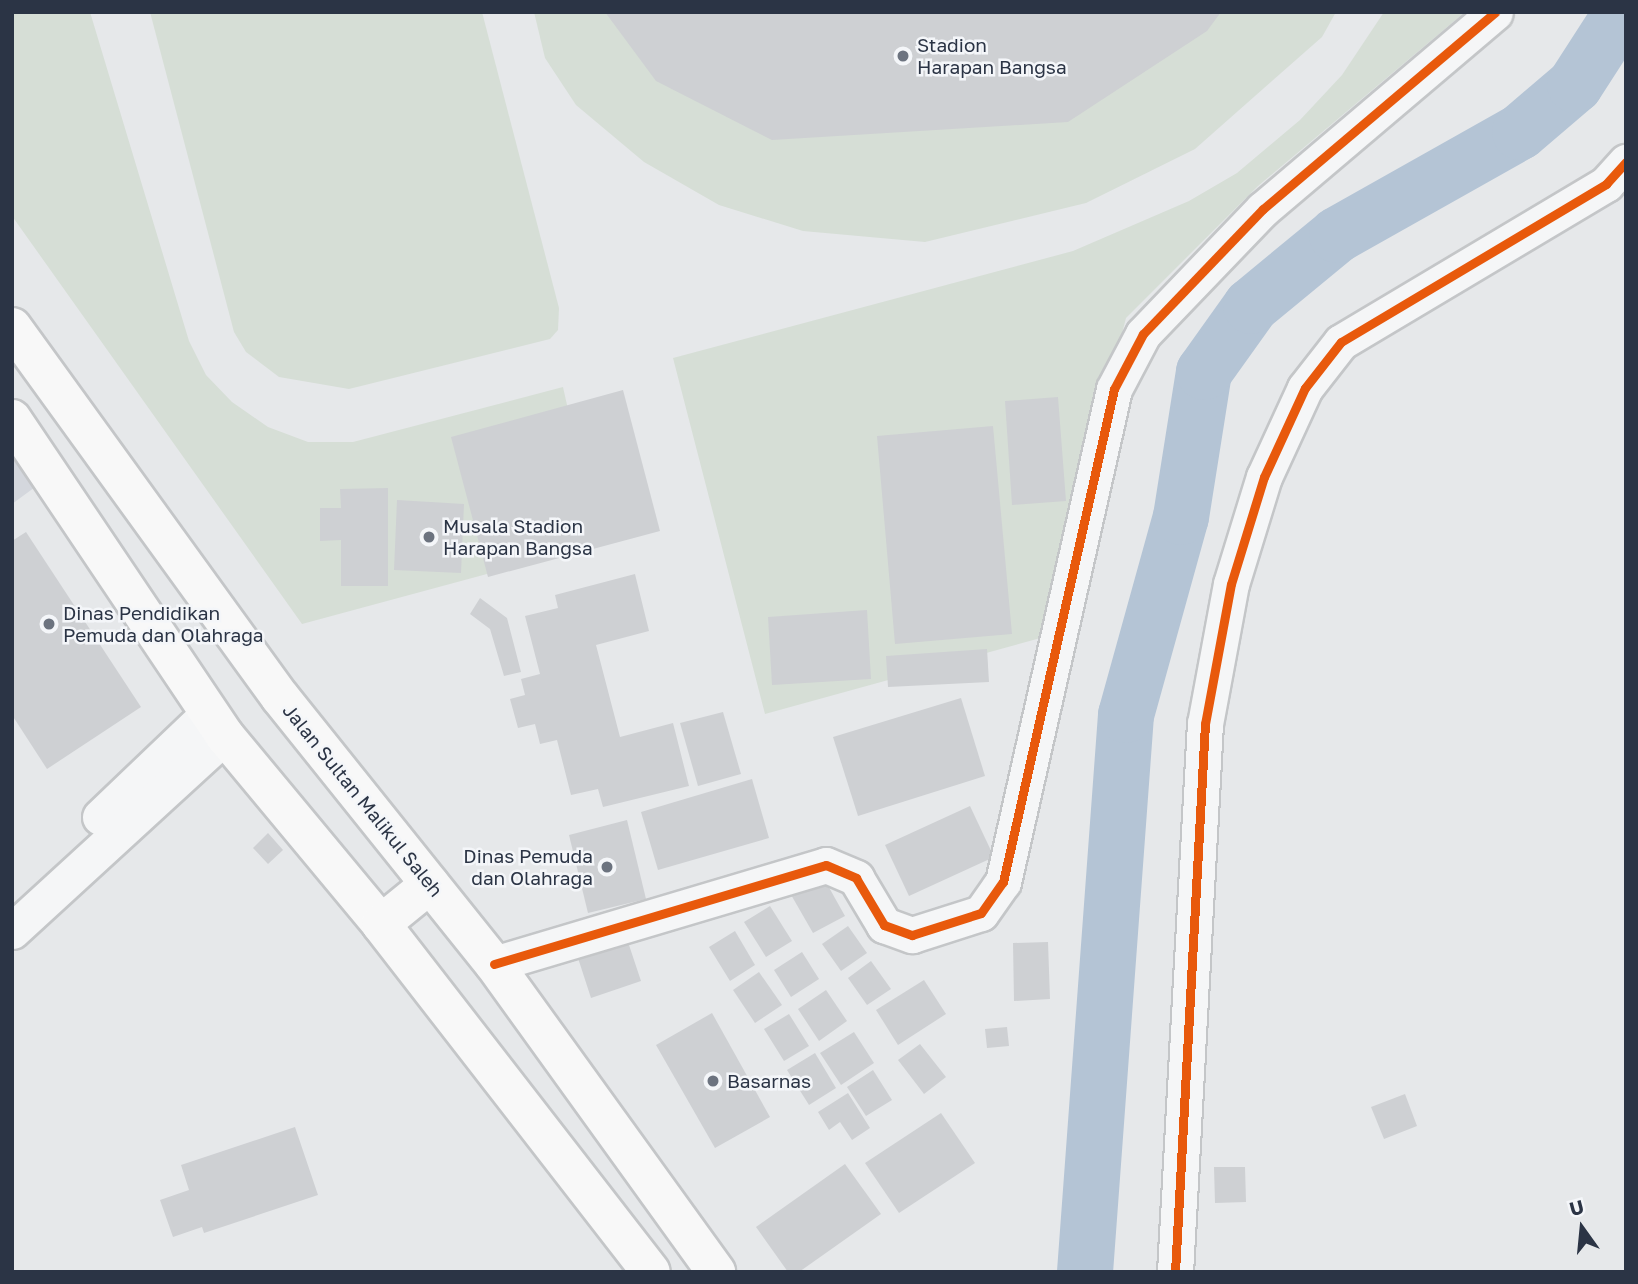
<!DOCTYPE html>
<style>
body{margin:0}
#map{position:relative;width:1638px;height:1284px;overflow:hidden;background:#e6e8ea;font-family:"Golos Text",sans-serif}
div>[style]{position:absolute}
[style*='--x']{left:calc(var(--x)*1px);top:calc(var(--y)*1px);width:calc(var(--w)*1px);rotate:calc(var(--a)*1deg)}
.built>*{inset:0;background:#d4d7dd}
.green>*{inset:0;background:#d6ded6}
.river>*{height:56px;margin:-28px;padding:0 28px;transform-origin:28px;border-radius:28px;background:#b4c4d5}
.building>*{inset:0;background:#ced0d3}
.roads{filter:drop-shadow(2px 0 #c4c6c8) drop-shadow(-2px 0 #c4c6c8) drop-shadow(0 2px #c4c6c8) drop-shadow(0 -2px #c4c6c8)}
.minor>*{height:35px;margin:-17.5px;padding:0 17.5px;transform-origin:17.5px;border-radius:17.5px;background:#f5f6f7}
.major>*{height:38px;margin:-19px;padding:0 19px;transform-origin:19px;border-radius:19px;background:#f8f8f8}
.cycleway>*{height:9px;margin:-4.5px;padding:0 4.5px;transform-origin:4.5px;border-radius:4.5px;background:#e8590c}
.dots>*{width:19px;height:19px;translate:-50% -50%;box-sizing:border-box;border:4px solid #f4f6f9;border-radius:50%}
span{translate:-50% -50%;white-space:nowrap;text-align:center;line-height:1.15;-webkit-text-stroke:5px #f4f6f9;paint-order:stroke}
.poi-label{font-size:19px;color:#2b3445}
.left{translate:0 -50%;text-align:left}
.right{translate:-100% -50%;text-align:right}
.street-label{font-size:19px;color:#2b3445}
.frame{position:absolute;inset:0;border:14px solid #2b3445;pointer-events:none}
.north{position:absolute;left:1547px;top:1193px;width:70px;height:70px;-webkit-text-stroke:5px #f4f6f9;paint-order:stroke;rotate:345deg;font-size:19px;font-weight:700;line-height:28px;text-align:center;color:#2b3445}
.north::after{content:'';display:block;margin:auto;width:24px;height:32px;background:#2b3445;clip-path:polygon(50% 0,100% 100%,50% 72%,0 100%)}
</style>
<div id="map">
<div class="built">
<i style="clip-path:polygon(12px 395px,61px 468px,12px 504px)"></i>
</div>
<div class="green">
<i style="clip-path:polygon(12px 12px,90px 12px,189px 341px,206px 375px,232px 402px,268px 427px,308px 442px,353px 442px,563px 387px,598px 544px,302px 624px,12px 216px)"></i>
<i style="clip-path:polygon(150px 12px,482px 12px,559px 308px,558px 330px,550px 339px,349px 389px,279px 377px,246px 352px,234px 332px)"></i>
<i style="clip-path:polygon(534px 12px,1336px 12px,1322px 37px,1195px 149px,1086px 203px,925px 242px,803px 231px,719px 205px,644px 162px,576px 105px,545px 58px)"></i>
<i style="clip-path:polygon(1384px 12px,1465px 12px,1258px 186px,1126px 318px,1044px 637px,765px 714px,673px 358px,1073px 251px,1189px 201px,1237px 173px,1300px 120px,1342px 75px)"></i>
</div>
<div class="river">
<i style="--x:1085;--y:1272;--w:559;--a:-85.79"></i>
<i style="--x:1126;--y:715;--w:205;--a:-74.5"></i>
<i style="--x:1181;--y:517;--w:147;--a:-81"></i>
<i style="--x:1204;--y:372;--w:81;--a:-54.5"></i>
<i style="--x:1251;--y:306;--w:112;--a:-39.5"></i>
<i style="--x:1337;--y:235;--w:210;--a:-29.4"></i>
<i style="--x:1520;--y:132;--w:72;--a:-40.5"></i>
<i style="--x:1575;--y:85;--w:87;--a:-57.2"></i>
</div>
<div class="building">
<i style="clip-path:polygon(605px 12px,1221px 12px,1207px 31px,1068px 122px,772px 140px,656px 81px)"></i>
<i style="clip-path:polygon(623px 390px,660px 531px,488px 577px,451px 437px)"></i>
<i style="clip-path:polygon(1058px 397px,1066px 501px,1012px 505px,1005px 401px)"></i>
<i style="clip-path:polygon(993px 426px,1012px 634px,895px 644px,877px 436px)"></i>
<i style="clip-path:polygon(388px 488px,388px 586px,341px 586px,341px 540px,320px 541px,320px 508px,341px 508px,340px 489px)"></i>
<i style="clip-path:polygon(397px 500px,464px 504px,461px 573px,394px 570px)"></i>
<i style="clip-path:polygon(26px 532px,141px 707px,47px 769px,12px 715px,12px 541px)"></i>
<i style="clip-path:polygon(635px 574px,649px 631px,596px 645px,620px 737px,673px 723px,689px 786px,603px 807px,598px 789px,571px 795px,557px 740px,540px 744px,535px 724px,518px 728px,510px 699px,525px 695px,521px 679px,540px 674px,525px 616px,558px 608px,555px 595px)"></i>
<i style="clip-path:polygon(480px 598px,507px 618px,521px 672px,504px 676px,490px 629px,470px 614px)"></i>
<i style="clip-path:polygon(867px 610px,871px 679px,772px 685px,768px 617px)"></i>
<i style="clip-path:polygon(987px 649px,989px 682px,888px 687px,886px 656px)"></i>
<i style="clip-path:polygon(961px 698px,985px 776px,858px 816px,833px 737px)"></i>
<i style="clip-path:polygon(723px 712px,741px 774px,698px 786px,680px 723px)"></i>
<i style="clip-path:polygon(752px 779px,769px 838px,658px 870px,641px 812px)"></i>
<i style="clip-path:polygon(970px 806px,994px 857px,909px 896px,885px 845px)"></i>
<i style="clip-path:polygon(627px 820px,646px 899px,588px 913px,569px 835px)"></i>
<i style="clip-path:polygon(268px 833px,283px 850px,268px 864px,253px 848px)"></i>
<i style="clip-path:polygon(822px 875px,845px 916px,813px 933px,790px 893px)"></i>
<i style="clip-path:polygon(770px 906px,792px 941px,766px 957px,744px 922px)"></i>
<i style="clip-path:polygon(848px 926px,867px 953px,841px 971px,822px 944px)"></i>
<i style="clip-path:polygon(735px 931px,755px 965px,730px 981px,709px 947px)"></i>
<i style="clip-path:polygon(627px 939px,641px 981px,591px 998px,577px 955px)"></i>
<i style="clip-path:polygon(1048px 942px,1050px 999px,1014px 1001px,1013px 943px)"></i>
<i style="clip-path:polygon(802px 952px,819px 979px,791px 997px,774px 970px)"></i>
<i style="clip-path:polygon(871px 961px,891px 989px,867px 1005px,848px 978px)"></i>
<i style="clip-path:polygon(759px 972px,782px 1005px,755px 1023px,733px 990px)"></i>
<i style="clip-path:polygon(924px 980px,946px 1014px,898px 1045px,876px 1010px)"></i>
<i style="clip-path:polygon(826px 990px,847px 1021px,819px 1041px,798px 1009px)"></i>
<i style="clip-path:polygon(712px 1013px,770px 1117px,715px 1148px,656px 1045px)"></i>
<i style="clip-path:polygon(789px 1014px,809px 1046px,784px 1061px,764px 1029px)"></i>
<i style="clip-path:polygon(1007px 1027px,1009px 1046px,987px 1048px,985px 1029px)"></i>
<i style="clip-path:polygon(854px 1032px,874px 1063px,841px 1085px,820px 1053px)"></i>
<i style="clip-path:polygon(920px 1044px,946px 1077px,924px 1094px,898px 1060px)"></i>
<i style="clip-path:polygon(815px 1053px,836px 1088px,809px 1105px,787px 1070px)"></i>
<i style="clip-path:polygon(873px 1070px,892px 1100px,866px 1116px,847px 1087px)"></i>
<i style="clip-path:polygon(848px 1093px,870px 1128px,852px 1140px,840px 1122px,829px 1130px,818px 1112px)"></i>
<i style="clip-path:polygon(1405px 1094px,1417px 1126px,1384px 1139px,1371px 1107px)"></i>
<i style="clip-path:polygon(941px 1113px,975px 1163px,899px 1213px,865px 1163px)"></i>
<i style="clip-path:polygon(295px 1127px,318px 1195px,204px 1233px,202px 1227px,173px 1237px,160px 1200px,189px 1190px,181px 1165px)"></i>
<i style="clip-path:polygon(845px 1164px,881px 1214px,799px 1272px,788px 1272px,756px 1227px)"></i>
<i style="clip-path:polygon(1214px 1167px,1245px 1167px,1246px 1202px,1215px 1203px)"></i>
</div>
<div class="roads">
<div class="minor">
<i style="--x:100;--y:817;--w:151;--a:-43.7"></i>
<i style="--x:12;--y:931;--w:289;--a:-42.5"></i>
<i style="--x:494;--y:964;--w:346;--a:-16.6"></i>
<i style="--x:826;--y:865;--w:33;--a:23"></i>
<i style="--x:856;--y:878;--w:55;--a:59.2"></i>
<i style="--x:884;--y:925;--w:30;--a:20"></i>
<i style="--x:912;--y:935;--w:72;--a:-17.7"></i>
<i style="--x:981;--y:913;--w:38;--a:-55"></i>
<i style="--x:1003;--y:882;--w:505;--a:-77.31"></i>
<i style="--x:1114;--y:389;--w:62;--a:-62.2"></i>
<i style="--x:1143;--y:334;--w:173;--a:-46.2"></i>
<i style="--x:1263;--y:209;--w:304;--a:-40.3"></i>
<i style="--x:1175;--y:1272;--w:549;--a:-86.87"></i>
<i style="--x:1205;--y:724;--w:142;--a:-79.5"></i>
<i style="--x:1231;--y:584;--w:112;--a:-72.9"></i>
<i style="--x:1264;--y:477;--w:98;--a:-65.3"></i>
<i style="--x:1305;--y:388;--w:58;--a:-52"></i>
<i style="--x:1341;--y:342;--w:309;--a:-30.8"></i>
<i style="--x:1606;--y:184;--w:30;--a:-48"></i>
</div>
<div class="major">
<i style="--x:12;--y:327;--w:457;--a:54.1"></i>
<i style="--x:280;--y:697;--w:342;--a:51.3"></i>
<i style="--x:494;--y:964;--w:380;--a:54.2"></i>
<i style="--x:12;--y:419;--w:382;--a:56.1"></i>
<i style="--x:225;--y:736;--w:244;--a:50.3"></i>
<i style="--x:381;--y:924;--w:440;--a:52.2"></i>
<i style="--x:381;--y:924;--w:63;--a:-39.2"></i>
</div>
</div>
<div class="cycleway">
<i style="--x:494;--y:964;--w:346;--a:-16.6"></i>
<i style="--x:826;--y:865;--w:33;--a:23"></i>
<i style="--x:856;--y:878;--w:55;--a:59.2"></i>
<i style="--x:884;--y:925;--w:30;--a:20"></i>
<i style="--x:912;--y:935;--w:72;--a:-17.7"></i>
<i style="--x:981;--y:913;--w:38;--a:-55"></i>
<i style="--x:1003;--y:882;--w:505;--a:-77.31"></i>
<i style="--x:1114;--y:389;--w:62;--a:-62.2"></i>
<i style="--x:1143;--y:334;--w:173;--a:-46.2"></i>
<i style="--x:1263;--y:209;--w:304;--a:-40.3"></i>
<i style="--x:1175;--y:1272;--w:549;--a:-86.87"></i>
<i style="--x:1205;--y:724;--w:142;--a:-79.5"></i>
<i style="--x:1231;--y:584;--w:112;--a:-72.9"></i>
<i style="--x:1264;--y:477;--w:98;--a:-65.3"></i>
<i style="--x:1305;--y:388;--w:58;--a:-52"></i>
<i style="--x:1341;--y:342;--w:309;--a:-30.8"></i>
<i style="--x:1606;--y:184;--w:30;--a:-48"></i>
</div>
<div class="dots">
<i style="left:903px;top:56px;background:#6c737f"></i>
<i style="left:429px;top:537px;background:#6c737f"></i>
<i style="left:49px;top:624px;background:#6c737f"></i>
<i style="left:607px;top:867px;background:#6c737f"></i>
<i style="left:713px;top:1081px;background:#6c737f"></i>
</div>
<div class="poi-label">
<span class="left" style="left:917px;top:56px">Stadion<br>Harapan Bangsa</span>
<span class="left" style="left:443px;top:537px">Musala Stadion<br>Harapan Bangsa</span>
<span class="left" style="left:63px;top:624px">Dinas Pendidikan<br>Pemuda dan Olahraga</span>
<span class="right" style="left:593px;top:867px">Dinas Pemuda<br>dan Olahraga</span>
<span class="left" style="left:727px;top:1081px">Basarnas</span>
</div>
<div class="street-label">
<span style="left:363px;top:800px;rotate:51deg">Jalan Sultan Malikul Saleh</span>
</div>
<div class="frame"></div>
<div class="north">U</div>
</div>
